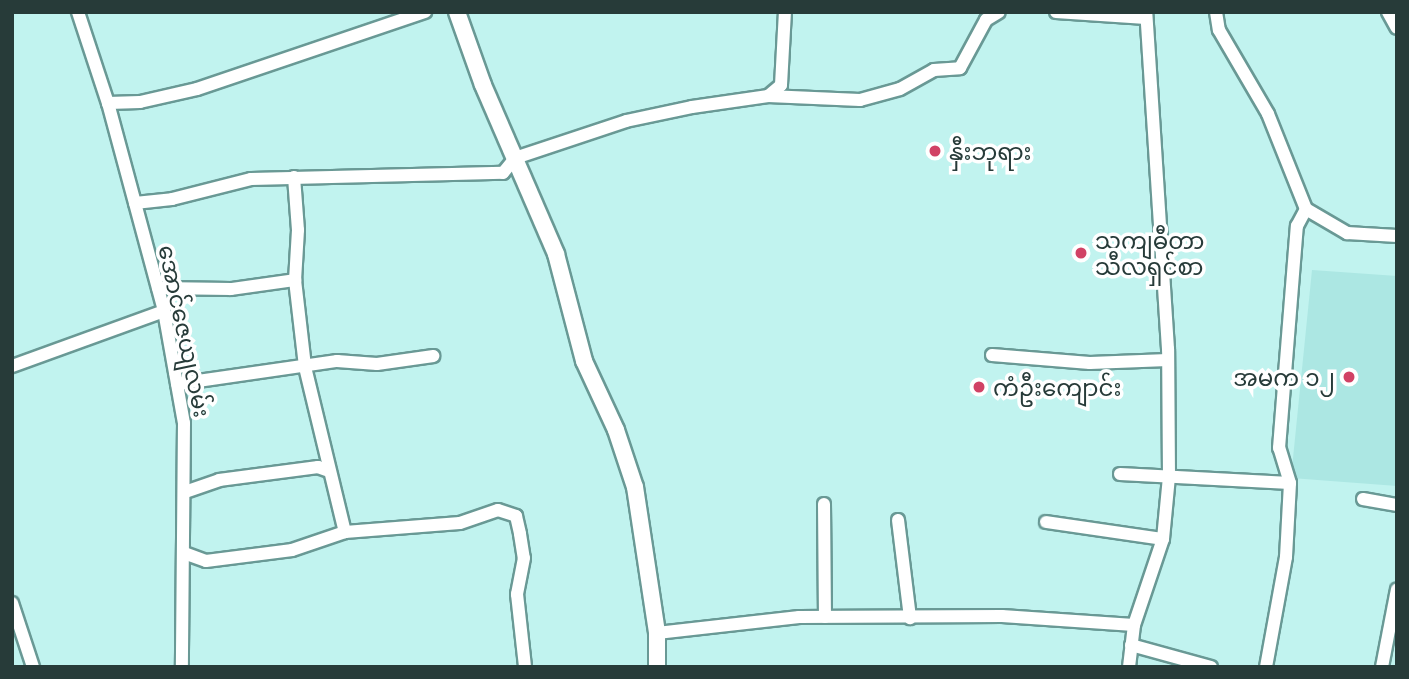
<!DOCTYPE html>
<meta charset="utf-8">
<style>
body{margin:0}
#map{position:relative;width:1409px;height:679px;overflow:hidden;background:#c1f3ef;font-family:"Noto Sans","Noto Sans Myanmar",sans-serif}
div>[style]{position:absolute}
.built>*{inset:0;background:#ace7e3}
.roads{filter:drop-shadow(2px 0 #699995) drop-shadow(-2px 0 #699995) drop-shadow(0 2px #699995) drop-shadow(0 -2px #699995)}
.minor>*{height:12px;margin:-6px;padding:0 6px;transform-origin:6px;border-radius:6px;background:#fff}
.tertiary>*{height:16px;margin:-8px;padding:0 8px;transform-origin:8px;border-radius:8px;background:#fff}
.dots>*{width:19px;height:19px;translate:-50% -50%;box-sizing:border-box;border:4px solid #fff;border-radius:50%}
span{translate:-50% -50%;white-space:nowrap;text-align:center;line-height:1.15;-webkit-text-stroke:7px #fff;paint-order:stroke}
.poi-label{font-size:23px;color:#273b39}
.left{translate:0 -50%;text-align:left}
.right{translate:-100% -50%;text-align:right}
.street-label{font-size:23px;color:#273b39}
.frame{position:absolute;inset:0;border:14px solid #273b39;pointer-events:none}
</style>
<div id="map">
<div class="built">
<i style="clip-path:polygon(1312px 270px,1397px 276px,1397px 486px,1291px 478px)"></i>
</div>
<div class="roads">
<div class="minor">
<i style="left:78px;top:12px;width:96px;rotate:71.8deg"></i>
<i style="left:108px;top:103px;width:215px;rotate:74.9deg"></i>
<i style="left:164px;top:311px;width:114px;rotate:79.9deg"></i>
<i style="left:184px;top:423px;width:244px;rotate:90.5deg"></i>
<i style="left:1056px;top:12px;width:90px;rotate:3.8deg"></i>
<i style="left:1216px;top:12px;width:18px;rotate:81deg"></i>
<i style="left:1219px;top:30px;width:97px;rotate:59.7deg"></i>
<i style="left:1268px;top:114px;width:102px;rotate:68.2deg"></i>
<i style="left:1306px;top:209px;width:48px;rotate:30.3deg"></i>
<i style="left:1347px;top:233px;width:50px;rotate:3.4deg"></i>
<i style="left:1388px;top:12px;width:18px;rotate:61deg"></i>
<i style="left:768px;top:96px;width:17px;rotate:-40deg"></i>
<i style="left:781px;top:85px;width:73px;rotate:-86.9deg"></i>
<i style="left:108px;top:103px;width:32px;rotate:-2deg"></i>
<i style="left:140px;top:102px;width:58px;rotate:-12.8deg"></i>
<i style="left:197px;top:89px;width:241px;rotate:-18.7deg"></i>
<i style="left:294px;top:177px;width:53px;rotate:85.7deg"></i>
<i style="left:298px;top:230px;width:50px;rotate:93.4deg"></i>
<i style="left:295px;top:280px;width:88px;rotate:83.4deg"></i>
<i style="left:305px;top:367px;width:170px;rotate:76.4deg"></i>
<i style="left:135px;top:203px;width:37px;rotate:-6deg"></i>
<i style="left:172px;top:199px;width:81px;rotate:-14.2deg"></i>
<i style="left:251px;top:179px;width:252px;rotate:-1.4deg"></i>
<i style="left:503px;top:173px;width:19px;rotate:-51deg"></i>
<i style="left:515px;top:158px;width:117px;rotate:-18.4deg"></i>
<i style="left:626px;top:121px;width:67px;rotate:-12deg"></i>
<i style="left:692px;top:107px;width:77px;rotate:-8.2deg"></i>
<i style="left:768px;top:96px;width:92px;rotate:2.5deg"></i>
<i style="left:860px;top:100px;width:41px;rotate:-15.4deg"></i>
<i style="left:900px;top:89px;width:39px;rotate:-29deg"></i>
<i style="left:934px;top:70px;width:26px;rotate:-4deg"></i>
<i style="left:960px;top:68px;width:55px;rotate:-61.6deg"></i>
<i style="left:986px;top:20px;width:15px;rotate:-32deg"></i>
<i style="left:158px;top:288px;width:73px;rotate:0.8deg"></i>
<i style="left:231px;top:289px;width:65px;rotate:-8deg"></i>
<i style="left:992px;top:355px;width:98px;rotate:4.7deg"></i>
<i style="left:1090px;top:363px;width:78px;rotate:-2.2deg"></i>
<i style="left:12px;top:366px;width:162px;rotate:-19.9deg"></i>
<i style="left:177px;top:384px;width:162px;rotate:-8.2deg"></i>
<i style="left:337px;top:361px;width:40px;rotate:4.3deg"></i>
<i style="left:377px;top:364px;width:57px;rotate:-8.1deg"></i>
<i style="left:1120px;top:474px;width:170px;rotate:3deg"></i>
<i style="left:185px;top:492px;width:36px;rotate:-19deg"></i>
<i style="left:219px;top:480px;width:100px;rotate:-7.5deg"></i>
<i style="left:318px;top:467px;width:12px;rotate:20deg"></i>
<i style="left:1363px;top:499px;width:35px;rotate:10deg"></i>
<i style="left:824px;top:504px;width:113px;rotate:89.5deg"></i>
<i style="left:898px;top:520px;width:99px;rotate:83deg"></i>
<i style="left:1046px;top:522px;width:118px;rotate:8.3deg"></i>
<i style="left:184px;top:553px;width:23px;rotate:20deg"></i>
<i style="left:206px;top:561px;width:87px;rotate:-7.3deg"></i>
<i style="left:292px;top:550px;width:56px;rotate:-18.8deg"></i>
<i style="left:345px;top:532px;width:115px;rotate:-4.5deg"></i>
<i style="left:460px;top:523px;width:40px;rotate:-18.9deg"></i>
<i style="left:498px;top:510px;width:19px;rotate:18deg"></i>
<i style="left:516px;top:516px;width:18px;rotate:77deg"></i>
<i style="left:520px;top:534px;width:24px;rotate:81deg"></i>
<i style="left:524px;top:558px;width:37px;rotate:101deg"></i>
<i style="left:517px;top:594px;width:73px;rotate:83.7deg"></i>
<i style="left:12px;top:603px;width:67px;rotate:71.8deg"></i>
<i style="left:657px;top:633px;width:143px;rotate:-6.4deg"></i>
<i style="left:799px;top:617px;width:203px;rotate:-0.3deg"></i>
<i style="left:1002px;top:616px;width:132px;rotate:3.9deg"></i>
<i style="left:1131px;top:645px;width:83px;rotate:15.4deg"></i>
<i style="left:1129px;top:667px;width:42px;rotate:-83.2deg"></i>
<i style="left:1134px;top:625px;width:91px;rotate:-71.4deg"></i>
<i style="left:1163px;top:539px;width:62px;rotate:-84.5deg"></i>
<i style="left:1169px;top:477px;width:128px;rotate:-90.4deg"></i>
<i style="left:1168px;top:349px;width:338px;rotate:-93.7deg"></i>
<i style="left:1266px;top:667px;width:112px;rotate:-79.7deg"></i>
<i style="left:1286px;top:557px;width:74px;rotate:-86.9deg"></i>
<i style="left:1290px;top:483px;width:37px;rotate:-107deg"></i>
<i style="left:1279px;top:448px;width:223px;rotate:-85.4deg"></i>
<i style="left:1297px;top:226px;width:19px;rotate:-62deg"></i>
<i style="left:1382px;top:667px;width:79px;rotate:-79.1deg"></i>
</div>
<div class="tertiary">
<i style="left:457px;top:12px;width:77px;rotate:70.4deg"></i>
<i style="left:483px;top:85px;width:184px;rotate:66.6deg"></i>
<i style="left:556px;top:254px;width:111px;rotate:75.3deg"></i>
<i style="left:584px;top:361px;width:76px;rotate:65.1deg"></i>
<i style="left:616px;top:430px;width:60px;rotate:71.6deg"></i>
<i style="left:635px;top:487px;width:148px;rotate:81.4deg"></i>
<i style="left:657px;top:633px;width:34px;rotate:90deg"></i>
</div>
</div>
<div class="dots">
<i style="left:935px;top:151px;background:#d14265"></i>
<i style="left:1081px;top:253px;background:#d14265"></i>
<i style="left:1349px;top:377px;background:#d14265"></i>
<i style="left:979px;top:387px;background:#d14265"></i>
</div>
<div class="poi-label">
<span class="left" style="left:949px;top:151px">နှီးဘုရား</span>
<span class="left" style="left:1095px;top:253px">သကျဓီတာ<br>သီလရှင်စာ</span>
<span class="right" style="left:1335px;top:377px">အမက ၁၂</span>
<span class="left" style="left:993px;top:387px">ကံဦးကျောင်း</span>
</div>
<div class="street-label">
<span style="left:185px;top:331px;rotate:78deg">အောင်ဇေယျလမ်း</span>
</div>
<div class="frame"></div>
</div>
